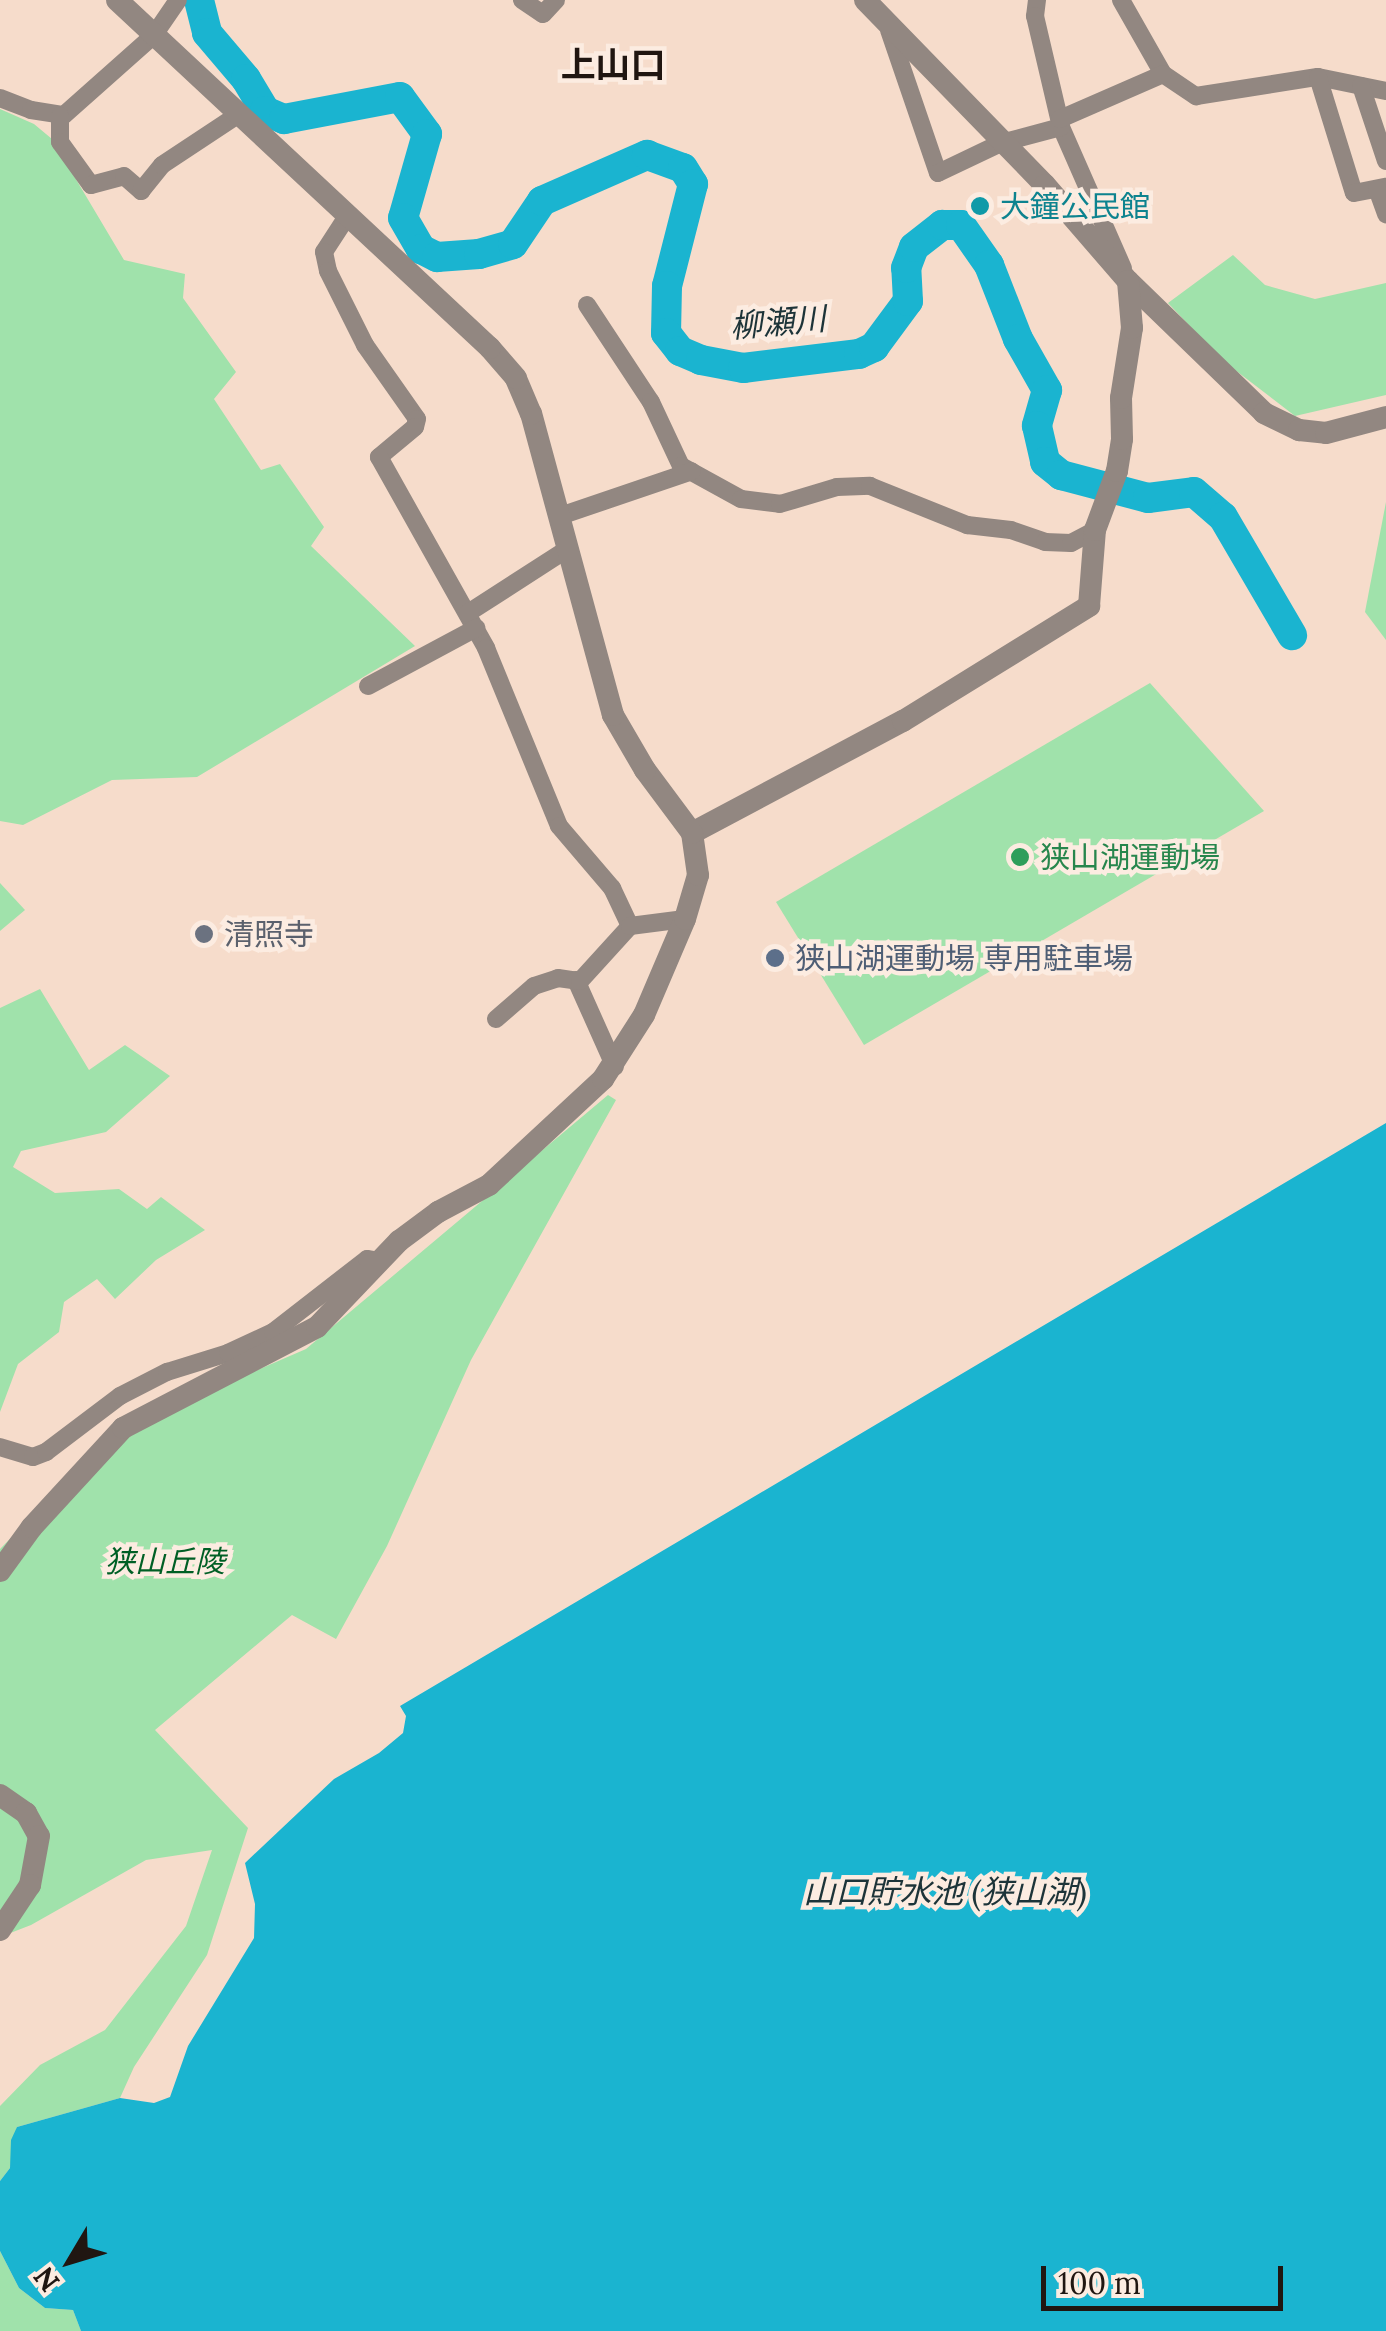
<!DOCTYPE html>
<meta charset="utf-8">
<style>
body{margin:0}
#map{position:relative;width:1386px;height:2331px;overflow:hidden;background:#f6dccb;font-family:Lora,"Noto Sans JP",serif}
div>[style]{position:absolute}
.green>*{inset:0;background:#a0e2ab}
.water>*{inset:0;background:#1ab4d0}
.river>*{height:30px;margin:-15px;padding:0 15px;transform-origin:15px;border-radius:15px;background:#1ab4d0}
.minor>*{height:18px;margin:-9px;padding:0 9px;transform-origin:9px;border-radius:9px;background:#928781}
.tertiary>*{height:22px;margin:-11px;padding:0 11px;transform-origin:11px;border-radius:11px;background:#928781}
.dots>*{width:28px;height:28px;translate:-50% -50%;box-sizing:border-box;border:5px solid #fcece1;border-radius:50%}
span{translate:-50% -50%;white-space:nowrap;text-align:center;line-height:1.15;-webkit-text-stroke:9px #fcece1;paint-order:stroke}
.culture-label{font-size:30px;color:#0d838f}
.left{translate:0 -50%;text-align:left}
.leisure-label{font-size:30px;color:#27864d}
.worship-label{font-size:30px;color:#5b616d}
.service-label{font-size:30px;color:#4e5e75}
.park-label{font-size:30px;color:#005f25;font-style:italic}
.water-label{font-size:32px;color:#1d3439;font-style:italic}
.quarter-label{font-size:35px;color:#201611;font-weight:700}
.north{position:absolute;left:20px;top:2211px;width:100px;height:100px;-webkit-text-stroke:8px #fcece1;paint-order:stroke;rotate:232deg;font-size:28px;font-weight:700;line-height:40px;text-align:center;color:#201611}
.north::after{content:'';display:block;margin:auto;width:35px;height:45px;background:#201611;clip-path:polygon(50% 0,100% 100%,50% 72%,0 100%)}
.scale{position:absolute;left:1041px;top:2266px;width:242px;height:45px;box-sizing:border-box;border:5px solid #201611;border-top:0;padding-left:12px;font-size:30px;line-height:35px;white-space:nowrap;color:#201611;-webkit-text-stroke:8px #fcece1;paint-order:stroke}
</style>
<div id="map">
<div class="green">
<i style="clip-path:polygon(0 109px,34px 124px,52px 139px,124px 260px,185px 274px,183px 298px,236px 372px,214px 399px,261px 470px,280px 464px,324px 527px,311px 546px,415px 646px,197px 777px,112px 780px,23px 825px,0 821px)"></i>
<i style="clip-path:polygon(1233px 255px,1265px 285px,1315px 299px,1386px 283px,1386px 395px,1295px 416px,1222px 360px,1168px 303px)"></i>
<i style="clip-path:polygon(1386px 502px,1386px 640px,1365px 612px)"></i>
<i style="clip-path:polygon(1150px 683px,1264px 811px,864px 1045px,776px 902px)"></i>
<i style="clip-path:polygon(0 883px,25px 910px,0 931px)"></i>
<i style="clip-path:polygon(40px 989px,89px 1070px,125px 1045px,170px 1076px,106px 1132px,21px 1151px,13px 1167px,55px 1193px,119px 1189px,147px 1209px,161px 1197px,205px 1230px,156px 1260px,115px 1299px,97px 1279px,64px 1302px,59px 1332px,18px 1364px,0 1412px,0 1008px)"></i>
<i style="clip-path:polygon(608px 1095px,616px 1100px,471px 1360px,387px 1546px,336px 1639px,292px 1615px,155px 1730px,248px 1828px,207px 1955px,134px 2067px,120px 2098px,17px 2127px,10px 2168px,0 2181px,0 2106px,40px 2065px,105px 2030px,186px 1926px,212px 1850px,146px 1860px,31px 1925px,0 1937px,0 1549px,70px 1478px,147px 1418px,306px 1349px)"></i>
<i style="clip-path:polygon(0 2251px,19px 2288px,45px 2308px,73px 2310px,81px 2331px,0 2331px)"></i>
</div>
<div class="water">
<i style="clip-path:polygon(1386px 1123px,1386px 2331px,81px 2331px,73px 2310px,45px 2308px,19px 2288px,0 2251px,0 2181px,10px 2168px,11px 2140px,17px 2127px,120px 2098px,154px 2103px,170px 2097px,188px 2046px,254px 1938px,255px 1904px,245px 1863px,334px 1779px,379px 1753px,403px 1733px,406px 1716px,400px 1706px)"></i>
</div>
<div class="river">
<i style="left:199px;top:0;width:34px;rotate:76deg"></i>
<i style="left:207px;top:33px;width:60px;rotate:49.7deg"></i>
<i style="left:246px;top:79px;width:37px;rotate:59deg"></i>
<i style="left:265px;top:111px;width:21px;rotate:23deg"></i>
<i style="left:284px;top:119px;width:118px;rotate:-10.7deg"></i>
<i style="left:400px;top:97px;width:46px;rotate:53.9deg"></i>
<i style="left:427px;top:134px;width:87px;rotate:105.9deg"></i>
<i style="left:403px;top:218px;width:36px;rotate:60deg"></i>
<i style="left:421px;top:249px;width:18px;rotate:27deg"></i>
<i style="left:437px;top:257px;width:42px;rotate:-4.1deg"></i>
<i style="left:479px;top:254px;width:35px;rotate:-16deg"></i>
<i style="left:513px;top:244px;width:52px;rotate:-56deg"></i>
<i style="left:542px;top:201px;width:115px;rotate:-23.7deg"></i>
<i style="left:647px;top:155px;width:38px;rotate:20deg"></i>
<i style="left:683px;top:168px;width:19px;rotate:58deg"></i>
<i style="left:693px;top:184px;width:105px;rotate:104.3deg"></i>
<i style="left:667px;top:286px;width:47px;rotate:91.2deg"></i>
<i style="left:666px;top:333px;width:23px;rotate:52deg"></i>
<i style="left:680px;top:351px;width:23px;rotate:23deg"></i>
<i style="left:701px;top:360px;width:43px;rotate:10.8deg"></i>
<i style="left:743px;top:368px;width:117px;rotate:-6.9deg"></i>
<i style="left:859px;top:354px;width:17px;rotate:-25deg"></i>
<i style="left:874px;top:347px;width:57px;rotate:-53.5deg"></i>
<i style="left:908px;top:301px;width:33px;rotate:-93deg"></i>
<i style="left:906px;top:268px;width:22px;rotate:-69deg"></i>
<i style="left:914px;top:247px;width:36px;rotate:-38deg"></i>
<i style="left:942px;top:225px;width:19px"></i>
<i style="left:961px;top:225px;width:49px;rotate:55deg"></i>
<i style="left:989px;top:265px;width:79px;rotate:68.6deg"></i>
<i style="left:1018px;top:339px;width:59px;rotate:60.4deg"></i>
<i style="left:1047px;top:390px;width:37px;rotate:106deg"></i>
<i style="left:1037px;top:426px;width:37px;rotate:77deg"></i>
<i style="left:1045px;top:462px;width:21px;rotate:39deg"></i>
<i style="left:1061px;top:475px;width:90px;rotate:14.8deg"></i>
<i style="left:1148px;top:498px;width:46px;rotate:-7.4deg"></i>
<i style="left:1194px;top:492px;width:38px;rotate:41deg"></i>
<i style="left:1223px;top:517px;width:137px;rotate:59.7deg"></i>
</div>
<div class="minor">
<i style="left:522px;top:0;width:25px;rotate:34deg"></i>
<i style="left:543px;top:14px;width:19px;rotate:-47deg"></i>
<i style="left:1037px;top:0;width:16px;rotate:97deg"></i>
<i style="left:1035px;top:16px;width:114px;rotate:76.8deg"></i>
<i style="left:1061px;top:127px;width:154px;rotate:66.3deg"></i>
<i style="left:1121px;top:0;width:85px;rotate:60.4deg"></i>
<i style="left:1163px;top:74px;width:40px;rotate:34deg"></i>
<i style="left:1196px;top:96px;width:123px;rotate:-8.9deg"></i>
<i style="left:1318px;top:77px;width:69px;rotate:11.6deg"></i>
<i style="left:889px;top:30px;width:151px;rotate:71.1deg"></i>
<i style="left:938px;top:173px;width:70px;rotate:-25.5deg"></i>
<i style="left:1001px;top:143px;width:62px;rotate:-14.9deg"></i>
<i style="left:1318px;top:77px;width:121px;rotate:72.8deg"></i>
<i style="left:1354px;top:193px;width:33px;rotate:-11deg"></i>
<i style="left:1361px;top:86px;width:79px;rotate:71.6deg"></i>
<i style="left:0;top:98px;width:33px;rotate:21deg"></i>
<i style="left:31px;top:110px;width:33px;rotate:9deg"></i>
<i style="left:64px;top:115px;width:120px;rotate:-41.6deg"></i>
<i style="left:154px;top:35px;width:42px;rotate:-55.6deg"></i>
<i style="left:60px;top:116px;width:26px;rotate:90deg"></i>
<i style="left:60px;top:142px;width:53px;rotate:54.2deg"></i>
<i style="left:91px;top:185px;width:34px;rotate:-15deg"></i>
<i style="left:124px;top:176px;width:23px;rotate:41deg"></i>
<i style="left:141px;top:191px;width:33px;rotate:-51deg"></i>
<i style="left:162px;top:165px;width:92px;rotate:-33.5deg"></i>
<i style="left:1060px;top:119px;width:112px;rotate:-23.6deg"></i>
<i style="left:1377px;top:189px;width:27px;rotate:70deg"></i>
<i style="left:348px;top:215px;width:44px;rotate:123deg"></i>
<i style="left:324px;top:252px;width:19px;rotate:78deg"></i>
<i style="left:328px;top:271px;width:83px;rotate:63.4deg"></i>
<i style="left:365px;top:345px;width:90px;rotate:54.9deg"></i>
<i style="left:417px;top:419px;width:8px;rotate:104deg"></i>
<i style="left:415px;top:427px;width:47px;rotate:140.2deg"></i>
<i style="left:379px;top:457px;width:219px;rotate:60.7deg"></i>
<i style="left:486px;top:648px;width:192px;rotate:67.7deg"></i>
<i style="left:559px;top:826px;width:82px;rotate:49.5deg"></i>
<i style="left:612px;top:888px;width:42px;rotate:64.7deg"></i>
<i style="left:587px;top:305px;width:116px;rotate:56.6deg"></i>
<i style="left:651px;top:402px;width:71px;rotate:64.9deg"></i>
<i style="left:681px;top:466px;width:68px;rotate:28.8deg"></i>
<i style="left:741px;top:499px;width:39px;rotate:7deg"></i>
<i style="left:780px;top:504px;width:59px;rotate:-16.6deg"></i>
<i style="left:837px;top:487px;width:33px;rotate:-2deg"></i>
<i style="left:870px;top:486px;width:105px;rotate:21.9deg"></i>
<i style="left:967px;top:525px;width:44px;rotate:6.5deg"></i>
<i style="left:1011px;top:530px;width:36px;rotate:19deg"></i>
<i style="left:1045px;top:542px;width:26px;rotate:2deg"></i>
<i style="left:1071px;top:543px;width:27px;rotate:-28deg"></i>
<i style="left:560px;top:516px;width:139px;rotate:-18.8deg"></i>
<i style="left:468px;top:613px;width:120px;rotate:-32.8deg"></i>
<i style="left:368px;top:686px;width:123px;rotate:-28.2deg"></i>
<i style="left:576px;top:980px;width:95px;rotate:65.9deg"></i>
<i style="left:496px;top:1019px;width:50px;rotate:-41deg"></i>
<i style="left:534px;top:986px;width:25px;rotate:-18deg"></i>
<i style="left:558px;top:978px;width:22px;rotate:8deg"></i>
<i style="left:580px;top:981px;width:74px;rotate:-47.7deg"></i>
<i style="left:630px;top:926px;width:55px;rotate:-7.3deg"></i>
<i style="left:0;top:1447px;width:34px;rotate:17deg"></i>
<i style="left:33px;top:1457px;width:14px;rotate:-21deg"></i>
<i style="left:46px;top:1452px;width:93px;rotate:-37.1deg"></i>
<i style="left:120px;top:1396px;width:53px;rotate:-27.1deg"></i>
<i style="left:167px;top:1372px;width:64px;rotate:-17.3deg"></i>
<i style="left:228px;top:1353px;width:50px;rotate:-25deg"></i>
<i style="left:273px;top:1332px;width:119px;rotate:-37.8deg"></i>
<i style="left:367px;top:1259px;width:13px;rotate:9deg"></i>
</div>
<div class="tertiary">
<i style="left:865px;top:0;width:258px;rotate:45.8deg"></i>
<i style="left:1045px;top:185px;width:127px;rotate:49.2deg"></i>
<i style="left:1128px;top:281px;width:190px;rotate:44.1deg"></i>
<i style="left:1264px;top:413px;width:39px;rotate:26deg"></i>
<i style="left:1299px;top:430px;width:27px;rotate:6deg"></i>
<i style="left:1326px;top:433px;width:62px;rotate:-14.9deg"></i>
<i style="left:692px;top:833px;width:239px;rotate:-28deg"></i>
<i style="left:903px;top:721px;width:219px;rotate:-31.7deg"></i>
<i style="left:1089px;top:606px;width:76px;rotate:-85.5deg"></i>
<i style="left:1095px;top:530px;width:63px;rotate:-69.6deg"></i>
<i style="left:1117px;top:471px;width:32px;rotate:-81deg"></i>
<i style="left:1122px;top:439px;width:41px;rotate:-91.4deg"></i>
<i style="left:1121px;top:398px;width:71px;rotate:-81.1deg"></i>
<i style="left:1132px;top:328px;width:47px;rotate:-94.9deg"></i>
<i style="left:0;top:1571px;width:54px;rotate:-54deg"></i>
<i style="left:32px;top:1527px;width:134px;rotate:-47.4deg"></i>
<i style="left:123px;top:1428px;width:219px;rotate:-27.5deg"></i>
<i style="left:317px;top:1327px;width:119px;rotate:-46.4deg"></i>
<i style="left:399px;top:1241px;width:49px;rotate:-36.6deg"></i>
<i style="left:438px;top:1212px;width:58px;rotate:-27.9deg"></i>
<i style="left:489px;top:1185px;width:156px;rotate:-42.9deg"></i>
<i style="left:603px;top:1079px;width:76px;rotate:-57.4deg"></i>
<i style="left:644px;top:1015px;width:104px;rotate:-66.9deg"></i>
<i style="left:685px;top:919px;width:46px;rotate:-73.5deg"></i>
<i style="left:698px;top:875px;width:42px;rotate:-98.1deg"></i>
<i style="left:692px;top:833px;width:79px;rotate:-126.7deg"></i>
<i style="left:645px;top:770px;width:64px;rotate:-120.2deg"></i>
<i style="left:613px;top:715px;width:312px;rotate:-105.2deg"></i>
<i style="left:531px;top:414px;width:39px;rotate:-113deg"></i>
<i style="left:516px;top:378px;width:40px;rotate:-131deg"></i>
<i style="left:490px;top:348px;width:510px;rotate:-136.99deg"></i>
<i style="left:0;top:1795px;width:32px;rotate:35deg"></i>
<i style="left:26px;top:1813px;width:26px;rotate:61deg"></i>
<i style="left:39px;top:1836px;width:50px;rotate:100.4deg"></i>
<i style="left:30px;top:1885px;width:54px;rotate:123.7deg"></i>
</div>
<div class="dots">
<i style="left:980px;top:206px;background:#0f9aa8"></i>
<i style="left:1020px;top:857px;background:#2e9e5b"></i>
<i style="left:204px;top:934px;background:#6b7280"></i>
<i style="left:775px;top:958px;background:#5c6f8a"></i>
</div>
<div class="culture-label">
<span class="left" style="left:1000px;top:206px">大鐘公民館</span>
</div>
<div class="leisure-label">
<span class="left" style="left:1040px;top:857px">狭山湖運動場</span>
</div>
<div class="worship-label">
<span class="left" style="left:224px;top:934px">清照寺</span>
</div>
<div class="service-label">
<span class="left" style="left:795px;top:958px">狭山湖運動場 専用駐車場</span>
</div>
<div class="park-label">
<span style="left:165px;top:1561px">狭山丘陵</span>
</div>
<div class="water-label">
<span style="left:778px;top:323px;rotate:-5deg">柳瀬川</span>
<span style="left:945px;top:1892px">山口貯水池 (狭山湖)</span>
</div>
<div class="quarter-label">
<span style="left:613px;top:65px">上山口</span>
</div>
<div class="north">N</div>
<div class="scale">100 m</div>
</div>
